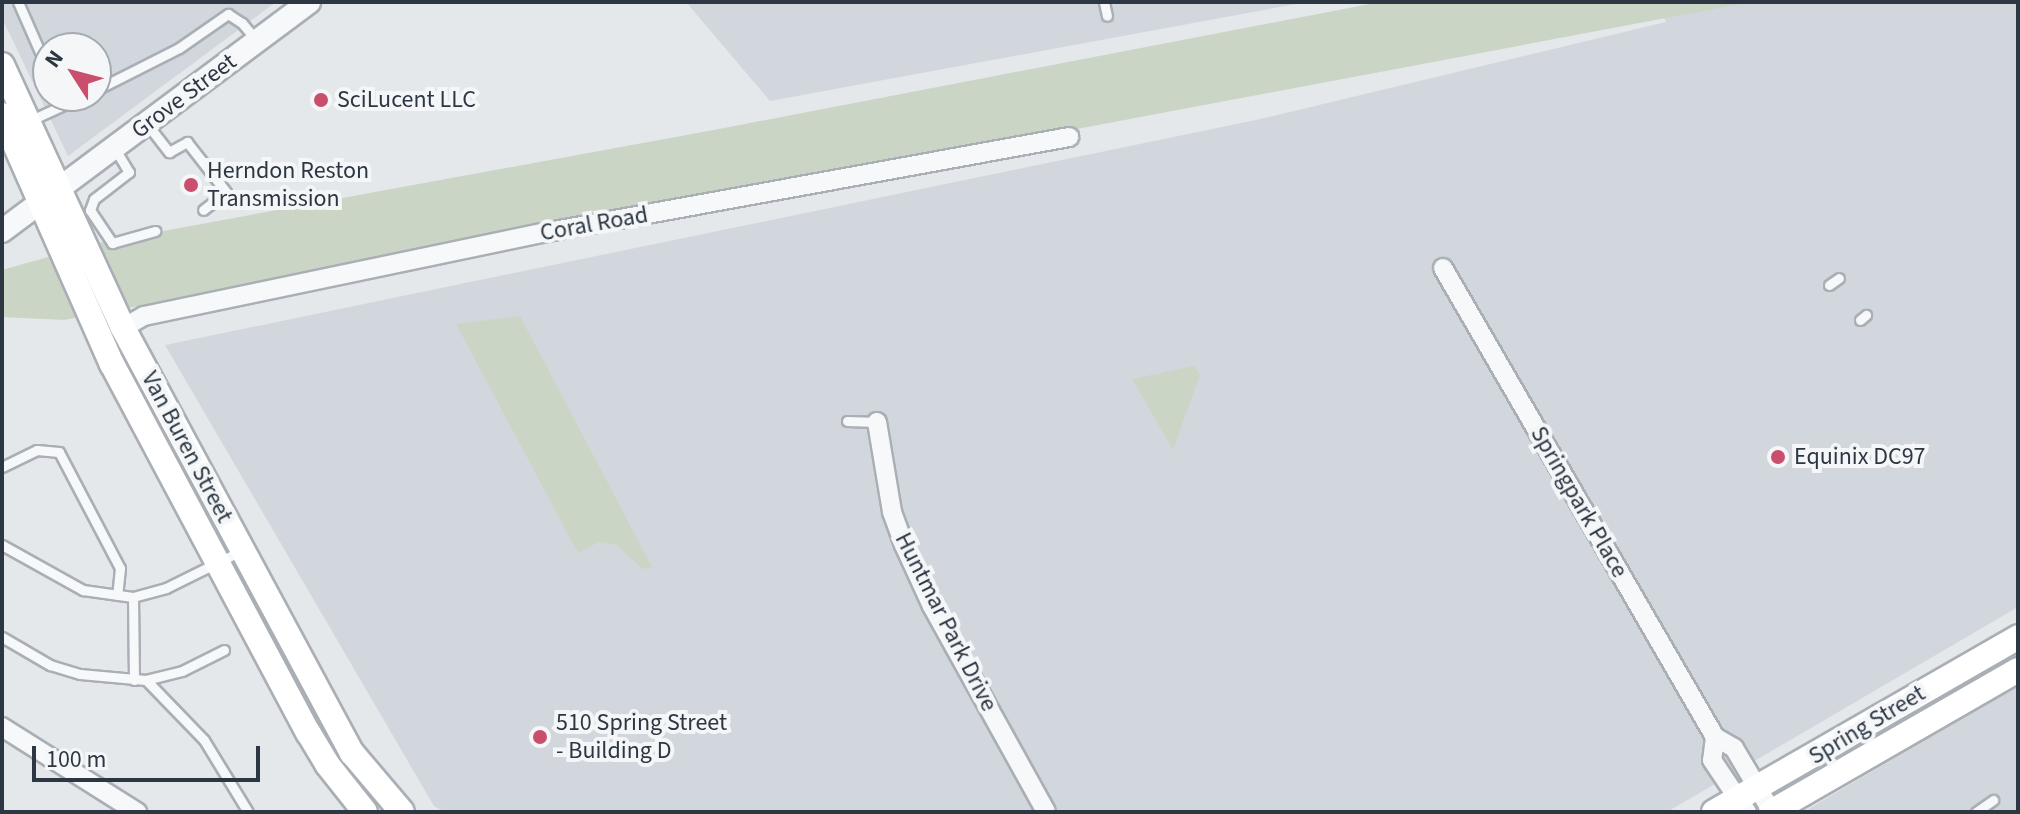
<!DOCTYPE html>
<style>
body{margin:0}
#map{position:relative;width:2020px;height:814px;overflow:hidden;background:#e4e8eb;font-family:"Source Sans 3",sans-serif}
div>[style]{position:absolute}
.built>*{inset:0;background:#d2d7dd}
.green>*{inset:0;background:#cbd5c5}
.roads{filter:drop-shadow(2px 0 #a9afb5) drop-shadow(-2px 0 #a9afb5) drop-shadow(0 2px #a9afb5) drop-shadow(0 -2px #a9afb5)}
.service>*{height:9px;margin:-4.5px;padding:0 4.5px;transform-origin:4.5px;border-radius:4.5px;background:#f7f8fa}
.minor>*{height:18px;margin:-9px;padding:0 9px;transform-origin:9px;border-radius:9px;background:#f7f8fa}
.tertiary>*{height:22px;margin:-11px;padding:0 11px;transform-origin:11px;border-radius:11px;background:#f7f8fa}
.secondary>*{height:24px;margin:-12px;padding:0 12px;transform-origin:12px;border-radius:12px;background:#fff}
.dots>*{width:22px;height:22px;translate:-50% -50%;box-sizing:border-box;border:4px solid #f4f6f8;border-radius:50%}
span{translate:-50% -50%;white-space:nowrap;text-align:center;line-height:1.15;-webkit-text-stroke:8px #f4f6f8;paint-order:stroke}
.street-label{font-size:24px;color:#2c3743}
.poi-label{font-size:24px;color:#2c3743}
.left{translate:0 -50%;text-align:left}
.frame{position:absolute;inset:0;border:4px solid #2c3743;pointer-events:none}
.north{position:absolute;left:32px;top:32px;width:80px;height:80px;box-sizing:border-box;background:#f4f6f8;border:2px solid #a4aab0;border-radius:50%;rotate:306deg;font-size:22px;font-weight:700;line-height:32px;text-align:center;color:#2c3743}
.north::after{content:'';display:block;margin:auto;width:28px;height:36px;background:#ca4f6d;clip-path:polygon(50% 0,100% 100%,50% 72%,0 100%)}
.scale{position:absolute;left:32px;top:746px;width:228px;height:36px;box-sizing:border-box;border:4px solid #2c3743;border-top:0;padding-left:10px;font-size:24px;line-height:28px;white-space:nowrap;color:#2c3743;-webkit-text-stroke:6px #f4f6f8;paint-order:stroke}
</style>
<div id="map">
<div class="built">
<i style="clip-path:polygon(evenodd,2px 2px,276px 2px,68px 156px,2px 18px,2px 2px,48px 48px,96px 48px,96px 96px,48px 96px,48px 48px)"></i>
<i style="clip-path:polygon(686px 2px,1307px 2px,770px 101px)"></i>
<i style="clip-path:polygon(1747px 2px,2018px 2px,2018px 607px,1667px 812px,445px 812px,434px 806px,165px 345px,1256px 120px,1666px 22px,1664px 18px)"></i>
<i style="clip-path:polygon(2018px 685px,2018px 812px,1807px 810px)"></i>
</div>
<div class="green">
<i style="clip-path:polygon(1380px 2px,1751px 2px,64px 320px,2px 317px,2px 270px,98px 243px,719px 129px)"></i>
<i style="clip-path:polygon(520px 316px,652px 567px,642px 569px,617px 545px,599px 542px,578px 553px,456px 324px)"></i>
<i style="clip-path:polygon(1194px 366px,1200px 375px,1173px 450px,1132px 379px)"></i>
</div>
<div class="roads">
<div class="service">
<i style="left:18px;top:2px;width:72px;rotate:66.3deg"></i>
<i style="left:1104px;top:2px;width:14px;rotate:78deg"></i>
<i style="left:96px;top:90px;width:93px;rotate:-26.8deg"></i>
<i style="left:179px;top:48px;width:60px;rotate:-34.8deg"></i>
<i style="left:228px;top:14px;width:17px;rotate:33deg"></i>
<i style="left:242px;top:23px;width:23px;rotate:50deg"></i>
<i style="left:29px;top:121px;width:60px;rotate:-24.8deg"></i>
<i style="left:147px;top:124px;width:36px;rotate:52deg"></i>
<i style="left:169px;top:152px;width:21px;rotate:-29deg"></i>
<i style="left:187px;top:142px;width:63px;rotate:52deg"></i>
<i style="left:226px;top:192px;width:29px;rotate:142deg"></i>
<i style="left:115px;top:149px;width:27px;rotate:59deg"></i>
<i style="left:129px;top:172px;width:44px;rotate:142.4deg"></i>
<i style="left:94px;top:199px;width:12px;rotate:110deg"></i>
<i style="left:90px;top:210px;width:40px;rotate:56deg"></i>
<i style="left:112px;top:243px;width:45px;rotate:-15.6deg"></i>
<i style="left:1829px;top:285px;width:12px;rotate:-35deg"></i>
<i style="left:1860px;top:320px;width:8px;rotate:-40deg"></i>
<i style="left:847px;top:421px;width:30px;rotate:2deg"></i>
<i style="left:2px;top:467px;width:39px;rotate:-26deg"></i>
<i style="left:37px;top:450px;width:22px;rotate:5deg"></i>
<i style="left:59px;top:452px;width:131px;rotate:62.3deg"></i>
<i style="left:120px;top:568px;width:27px;rotate:96deg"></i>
<i style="left:2px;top:545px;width:93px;rotate:29.1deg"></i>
<i style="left:83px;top:590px;width:50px;rotate:8deg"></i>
<i style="left:133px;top:597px;width:34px;rotate:-15deg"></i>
<i style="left:166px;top:588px;width:84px;rotate:-26.3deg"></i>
<i style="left:133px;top:597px;width:83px;rotate:89.3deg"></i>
<i style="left:2px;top:637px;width:56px;rotate:30.3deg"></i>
<i style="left:50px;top:665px;width:31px;rotate:17deg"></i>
<i style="left:80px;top:674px;width:66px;rotate:5.2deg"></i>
<i style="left:224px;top:650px;width:47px;rotate:153.4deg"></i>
<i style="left:182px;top:671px;width:37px;rotate:166deg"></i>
<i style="left:146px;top:680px;width:83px;rotate:46deg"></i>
<i style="left:204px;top:740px;width:84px;rotate:58.6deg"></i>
<i style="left:1976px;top:812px;width:21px;rotate:-35deg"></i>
</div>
<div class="minor">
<i style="left:1443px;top:268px;width:542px;rotate:59.89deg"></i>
<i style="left:1715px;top:737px;width:22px;rotate:30deg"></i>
<i style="left:1734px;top:748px;width:74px;rotate:59.3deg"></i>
<i style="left:123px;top:328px;width:24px;rotate:-30deg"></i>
<i style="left:144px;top:316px;width:408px;rotate:-11.8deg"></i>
<i style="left:543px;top:233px;width:535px;rotate:-10.34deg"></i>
<i style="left:877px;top:422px;width:91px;rotate:80.5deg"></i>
<i style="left:892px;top:512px;width:35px;rotate:70deg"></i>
<i style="left:904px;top:545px;width:67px;rotate:65.3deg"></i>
<i style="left:932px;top:606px;width:235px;rotate:61deg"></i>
<i style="left:2px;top:727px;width:160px;rotate:32.2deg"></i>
<i style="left:1715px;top:737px;width:23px;rotate:97deg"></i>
<i style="left:1712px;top:760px;width:63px;rotate:56.1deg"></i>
</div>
<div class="tertiary">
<i style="left:2px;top:231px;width:383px;rotate:-36.7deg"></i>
</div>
<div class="secondary">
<i style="left:2px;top:65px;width:289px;rotate:65.3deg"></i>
<i style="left:123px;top:328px;width:483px;rotate:61.7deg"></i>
<i style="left:352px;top:753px;width:77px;rotate:49.7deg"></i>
<i style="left:2px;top:115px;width:272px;rotate:66.2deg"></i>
<i style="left:112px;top:364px;width:417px;rotate:62deg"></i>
<i style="left:308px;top:732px;width:37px;rotate:59deg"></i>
<i style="left:327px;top:764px;width:61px;rotate:51.6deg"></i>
<i style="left:1714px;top:812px;width:351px;rotate:-29.9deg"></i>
<i style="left:1771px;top:812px;width:285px;rotate:-29.9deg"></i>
</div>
</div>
<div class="dots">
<i style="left:321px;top:100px;background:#ca4f6d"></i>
<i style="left:191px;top:185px;background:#ca4f6d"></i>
<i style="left:1778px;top:457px;background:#ca4f6d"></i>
<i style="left:540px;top:737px;background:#ca4f6d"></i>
</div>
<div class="street-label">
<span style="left:184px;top:96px;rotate:-37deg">Grove Street</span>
<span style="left:594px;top:224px;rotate:-10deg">Coral Road</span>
<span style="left:187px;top:447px;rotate:62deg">Van Buren Street</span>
<span style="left:1579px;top:502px;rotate:60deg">Springpark Place</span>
<span style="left:946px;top:622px;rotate:63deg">Huntmar Park Drive</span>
<span style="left:1867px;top:725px;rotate:-31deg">Spring Street</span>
</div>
<div class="poi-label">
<span class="left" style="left:337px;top:100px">SciLucent LLC</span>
<span class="left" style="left:207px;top:185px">Herndon Reston<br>Transmission</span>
<span class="left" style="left:1794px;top:457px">Equinix DC97</span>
<span class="left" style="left:556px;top:737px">510 Spring Street<br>- Building D</span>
</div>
<div class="frame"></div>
<div class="north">N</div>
<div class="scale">100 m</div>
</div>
